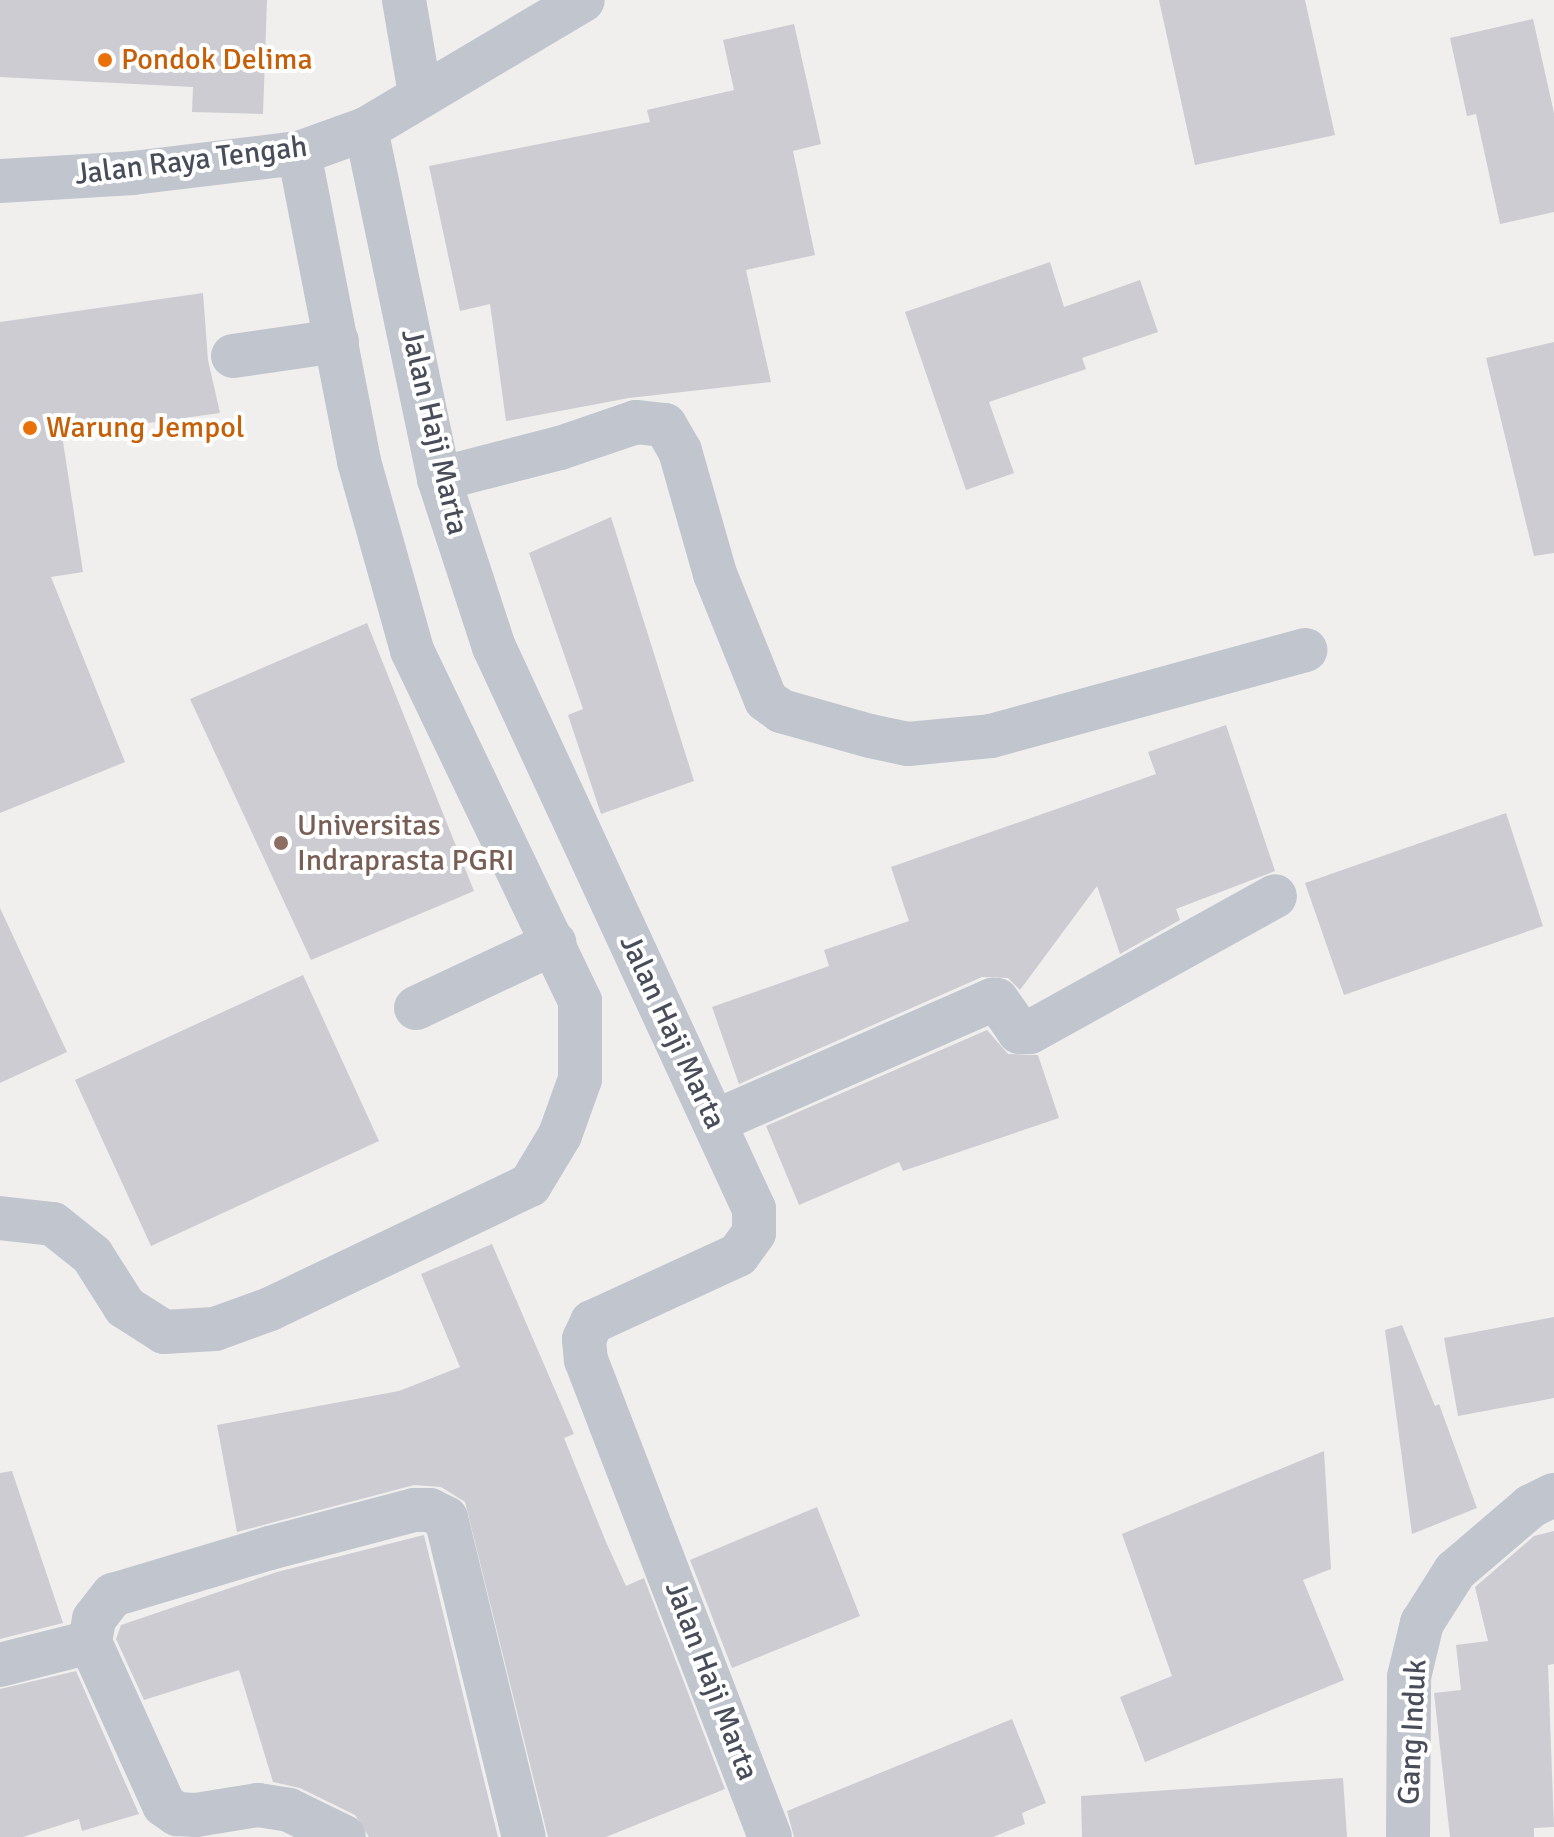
<!DOCTYPE html>
<style>
body{margin:0}
#map{position:relative;width:1554px;height:1837px;overflow:hidden;background:#f0efee;font-family:Signika,sans-serif}
div>[style]{position:absolute}
.building>*{inset:0;background:#ccccd2}
.minor>*{height:44px;margin:-22px;padding:0 22px;transform-origin:22px;border-radius:22px;background:#c0c5ce}
.dots>*{width:22px;height:22px;translate:-50% -50%;box-sizing:border-box;border:4px solid #fff;border-radius:50%}
span{translate:-50% -50%;white-space:nowrap;text-align:center;line-height:1.15;-webkit-text-stroke:8px #fff;paint-order:stroke}
.food-label{font-size:30px;color:#c56008}
.left{translate:0 -50%;text-align:left}
.street-label{font-size:30px;color:#484d59}
.education-label{font-size:30px;color:#785e54}
</style>
<div id="map">
<div class="building">
<i style="clip-path:polygon(0 0,267px 0,263px 114px,192px 112px,193px 87px,0 77px)"></i>
<i style="clip-path:polygon(1159px 0,1305px 0,1335px 135px,1195px 165px)"></i>
<i style="clip-path:polygon(1533px 19px,1554px 113px,1554px 212px,1500px 224px,1476px 114px,1467px 116px,1450px 38px)"></i>
<i style="clip-path:polygon(794px 24px,821px 144px,793px 151px,815px 255px,746px 270px,771px 382px,629px 398px,506px 421px,490px 304px,460px 311px,429px 166px,650px 122px,647px 110px,734px 90px,723px 40px)"></i>
<i style="clip-path:polygon(1050px 262px,1064px 307px,1140px 280px,1158px 332px,1082px 358px,1086px 369px,989px 402px,1014px 473px,966px 490px,905px 312px)"></i>
<i style="clip-path:polygon(203px 293px,208px 360px,220px 413px,62px 435px,83px 572px,51px 577px,125px 762px,0 813px,0 322px)"></i>
<i style="clip-path:polygon(1554px 342px,1554px 553px,1534px 556px,1486px 358px)"></i>
<i style="clip-path:polygon(611px 517px,694px 781px,601px 814px,568px 715px,583px 709px,529px 553px)"></i>
<i style="clip-path:polygon(367px 623px,474px 891px,311px 960px,190px 699px)"></i>
<i style="clip-path:polygon(1226px 725px,1275px 871px,1176px 909px,1180px 920px,1120px 954px,1097px 886px,1020px 990px,1008px 978px,982px 977px,739px 1084px,712px 1007px,829px 966px,824px 950px,909px 921px,891px 867px,1156px 774px,1148px 752px)"></i>
<i style="clip-path:polygon(1506px 813px,1543px 926px,1344px 995px,1305px 883px)"></i>
<i style="clip-path:polygon(0 908px,67px 1052px,0 1083px)"></i>
<i style="clip-path:polygon(303px 975px,379px 1141px,151px 1246px,75px 1080px)"></i>
<i style="clip-path:polygon(987px 1030px,1008px 1054px,1038px 1055px,1059px 1118px,903px 1171px,899px 1162px,799px 1205px,766px 1126px)"></i>
<i style="clip-path:polygon(492px 1244px,574px 1434px,564px 1438px,606px 1542px,626px 1586px,644px 1578px,725px 1789px,606px 1837px,548px 1837px,465px 1502px,441px 1487px,414px 1485px,237px 1532px,217px 1425px,399px 1391px,460px 1367px,421px 1274px)"></i>
<i style="clip-path:polygon(1554px 1317px,1554px 1398px,1458px 1416px,1444px 1338px)"></i>
<i style="clip-path:polygon(1402px 1325px,1435px 1406px,1439px 1404px,1477px 1508px,1412px 1534px,1385px 1330px)"></i>
<i style="clip-path:polygon(1324px 1451px,1331px 1569px,1303px 1580px,1344px 1680px,1145px 1762px,1120px 1697px,1172px 1676px,1122px 1534px)"></i>
<i style="clip-path:polygon(12px 1471px,63px 1623px,0 1639px,0 1473px)"></i>
<i style="clip-path:polygon(817px 1507px,860px 1616px,732px 1668px,690px 1560px)"></i>
<i style="clip-path:polygon(1554px 1531px,1554px 1664px,1548px 1665px,1554px 1827px,1534px 1828px,1534px 1837px,1450px 1837px,1434px 1693px,1461px 1690px,1456px 1645px,1488px 1641px,1475px 1587px,1534px 1536px)"></i>
<i style="clip-path:polygon(424px 1535px,498px 1837px,369px 1837px,355px 1815px,300px 1788px,273px 1782px,239px 1670px,144px 1700px,116px 1639px,121px 1625px,277px 1572px)"></i>
<i style="clip-path:polygon(76px 1671px,139px 1814px,82px 1831px,79px 1819px,23px 1837px,0 1837px,0 1689px)"></i>
<i style="clip-path:polygon(1012px 1719px,1046px 1803px,1022px 1813px,1025px 1824px,993px 1837px,794px 1837px,787px 1811px)"></i>
<i style="clip-path:polygon(1343px 1778px,1347px 1837px,1082px 1837px,1081px 1796px)"></i>
</div>
<div class="minor">
<i style="left:404px;top:0;width:95px;rotate:80.3deg"></i>
<i style="left:366px;top:129px;width:358px;rotate:78.2deg"></i>
<i style="left:439px;top:479px;width:177px;rotate:71.9deg"></i>
<i style="left:494px;top:647px;width:619px;rotate:65.17deg"></i>
<i style="left:754px;top:1209px;width:24px;rotate:90deg"></i>
<i style="left:754px;top:1233px;width:27px;rotate:126deg"></i>
<i style="left:738px;top:1255px;width:161px;rotate:155.3deg"></i>
<i style="left:592px;top:1322px;width:19px;rotate:115deg"></i>
<i style="left:584px;top:1339px;width:21px;rotate:85deg"></i>
<i style="left:586px;top:1360px;width:511px;rotate:68.91deg"></i>
<i style="left:0;top:181px;width:133px;rotate:-3.4deg"></i>
<i style="left:133px;top:173px;width:167px;rotate:-6.9deg"></i>
<i style="left:299px;top:153px;width:71px;rotate:-19.7deg"></i>
<i style="left:366px;top:129px;width:252px;rotate:-30.7deg"></i>
<i style="left:233px;top:356px;width:105px;rotate:-8.2deg"></i>
<i style="left:439px;top:479px;width:125px;rotate:-14.4deg"></i>
<i style="left:560px;top:448px;width:80px;rotate:-18.9deg"></i>
<i style="left:636px;top:422px;width:29px;rotate:6deg"></i>
<i style="left:665px;top:425px;width:30px;rotate:60deg"></i>
<i style="left:680px;top:451px;width:128px;rotate:74.1deg"></i>
<i style="left:715px;top:574px;width:136px;rotate:68deg"></i>
<i style="left:766px;top:700px;width:19px;rotate:36deg"></i>
<i style="left:781px;top:711px;width:92px;rotate:15.7deg"></i>
<i style="left:870px;top:736px;width:39px;rotate:12deg"></i>
<i style="left:908px;top:744px;width:83px;rotate:-5.5deg"></i>
<i style="left:991px;top:736px;width:326px;rotate:-15.3deg"></i>
<i style="left:416px;top:1008px;width:153px;rotate:-25.2deg"></i>
<i style="left:714px;top:1122px;width:304px;rotate:-23.7deg"></i>
<i style="left:992px;top:1000px;width:5px"></i>
<i style="left:997px;top:1000px;width:39px;rotate:55deg"></i>
<i style="left:1019px;top:1032px;width:11px"></i>
<i style="left:1030px;top:1032px;width:280px;rotate:-29deg"></i>
<i style="left:0;top:1218px;width:53px;rotate:6.5deg"></i>
<i style="left:53px;top:1224px;width:50px;rotate:38.5deg"></i>
<i style="left:92px;top:1255px;width:62px;rotate:57.6deg"></i>
<i style="left:125px;top:1307px;width:46px;rotate:32.7deg"></i>
<i style="left:164px;top:1332px;width:51px;rotate:-3.4deg"></i>
<i style="left:215px;top:1329px;width:59px;rotate:-20deg"></i>
<i style="left:270px;top:1309px;width:288px;rotate:-25.5deg"></i>
<i style="left:530px;top:1185px;width:58px;rotate:-59deg"></i>
<i style="left:560px;top:1135px;width:59px;rotate:-70.3deg"></i>
<i style="left:580px;top:1079px;width:78px;rotate:-90deg"></i>
<i style="left:580px;top:1001px;width:389px;rotate:-115.6deg"></i>
<i style="left:412px;top:650px;width:196px;rotate:-105.7deg"></i>
<i style="left:359px;top:461px;width:314px;rotate:-101deg"></i>
<i style="left:90px;top:1642px;width:179px;rotate:65.6deg"></i>
<i style="left:164px;top:1805px;width:16px;rotate:35deg"></i>
<i style="left:177px;top:1814px;width:19px;rotate:3deg"></i>
<i style="left:196px;top:1815px;width:63px;rotate:-9.2deg"></i>
<i style="left:258px;top:1805px;width:31px;rotate:9deg"></i>
<i style="left:289px;top:1810px;width:61px;rotate:26.1deg"></i>
<i style="left:0;top:1665px;width:93px;rotate:-14.3deg"></i>
<i style="left:90px;top:1642px;width:23px;rotate:-80deg"></i>
<i style="left:94px;top:1619px;width:31px;rotate:-52deg"></i>
<i style="left:113px;top:1595px;width:164px;rotate:-16.7deg"></i>
<i style="left:270px;top:1548px;width:149px;rotate:-14.8deg"></i>
<i style="left:414px;top:1510px;width:16px"></i>
<i style="left:430px;top:1510px;width:18px;rotate:27deg"></i>
<i style="left:446px;top:1518px;width:328px;rotate:76.3deg"></i>
<i style="left:1408px;top:1837px;width:160px;rotate:-89.6deg"></i>
<i style="left:1409px;top:1677px;width:56px;rotate:-76.5deg"></i>
<i style="left:1422px;top:1623px;width:62px;rotate:-57.6deg"></i>
<i style="left:1455px;top:1571px;width:100px;rotate:-40.5deg"></i>
<i style="left:1531px;top:1506px;width:25px;rotate:-26deg"></i>
</div>
<div class="dots">
<i style="left:105px;top:60px;background:#e8710a"></i>
<i style="left:30px;top:428px;background:#e8710a"></i>
<i style="left:281px;top:843px;background:#8d6e63"></i>
</div>
<div class="food-label">
<span class="left" style="left:121px;top:60px">Pondok Delima</span>
<span class="left" style="left:46px;top:428px">Warung Jempol</span>
</div>
<div class="street-label">
<span style="left:191px;top:161px;rotate:-7deg">Jalan Raya Tengah</span>
<span style="left:434px;top:432px;rotate:77deg">Jalan Haji Marta</span>
<span style="left:672px;top:1032px;rotate:65deg">Jalan Haji Marta</span>
<span style="left:711px;top:1681px;rotate:69deg">Jalan Haji Marta</span>
<span style="left:1413px;top:1732px;rotate:-87deg">Gang Induk</span>
</div>
<div class="education-label">
<span class="left" style="left:297px;top:843px">Universitas<br>Indraprasta PGRI</span>
</div>
</div>
